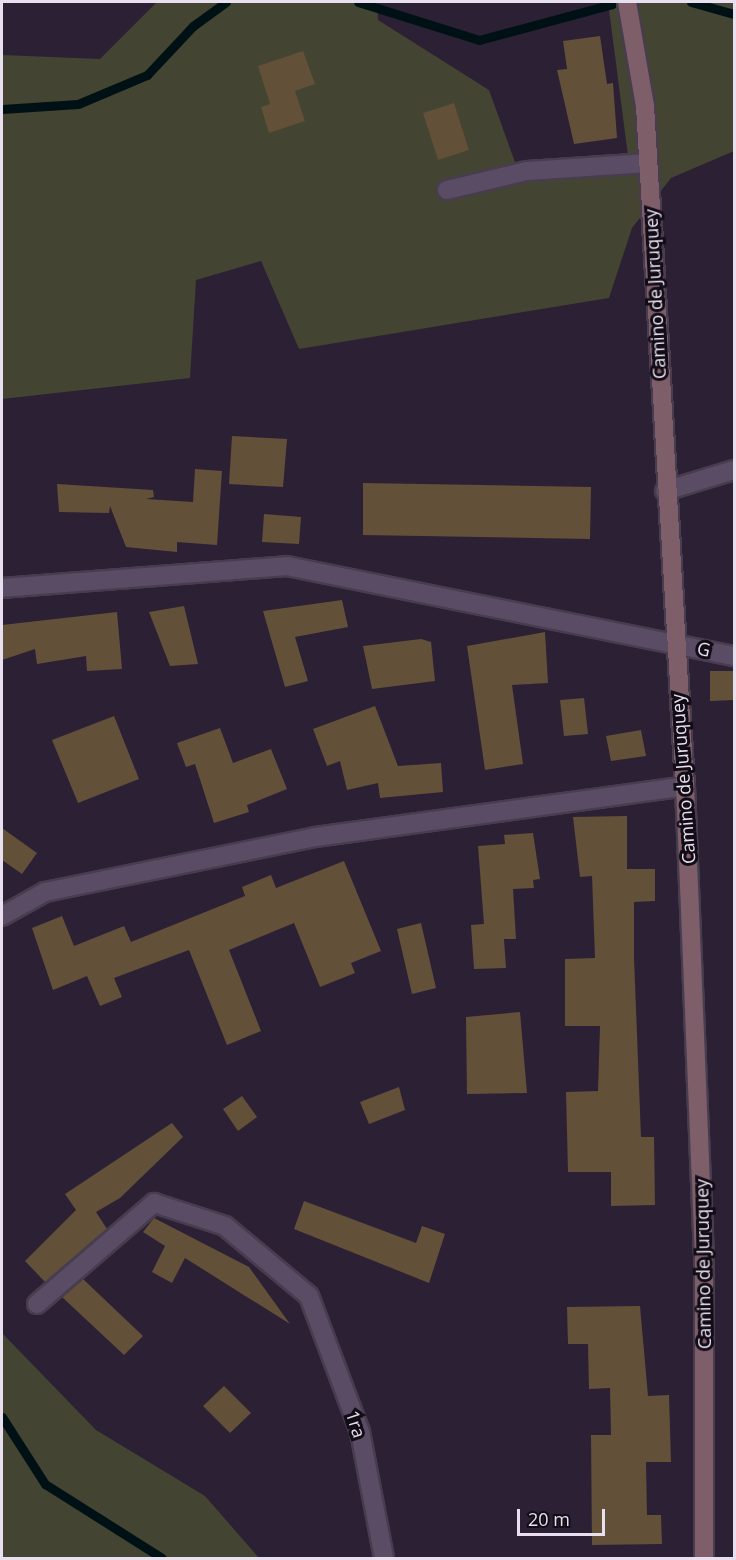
<!DOCTYPE html>
<style>
body{margin:0}
#map{position:relative;width:736px;height:1560px;overflow:hidden;background:#2c2035;font-family:"Open Sans",sans-serif}
div>[style]{position:absolute}
.green>*{inset:0;background:#434431}
.stream>*{height:9px;margin:-4.5px;padding:0 4.5px;transform-origin:4.5px;border-radius:4.5px;background:#001115}
.building>*{inset:0;background:#625039}
.roads{filter:drop-shadow(2px 0 #473d4f) drop-shadow(-2px 0 #473d4f) drop-shadow(0 2px #473d4f) drop-shadow(0 -2px #473d4f)}
.lane>*{height:18px;margin:-9px;padding:0 9px;transform-origin:9px;border-radius:9px;background:#5a4c64}
.street>*{height:18px;margin:-9px;padding:0 9px;transform-origin:9px;border-radius:9px;background:#5a4c64}
.secondary>*{height:18px;margin:-9px;padding:0 9px;transform-origin:9px;border-radius:9px;background:#7e5e69}
span{translate:-50% -50%;white-space:nowrap;text-align:center;line-height:1.15;-webkit-text-stroke:6px #120c16;paint-order:stroke}
.street-label{font-size:18px;color:#e8e0ef}
.frame{position:absolute;inset:0;border:3px solid #e8e0ef;pointer-events:none}
.scale{position:absolute;left:517px;top:1509px;width:88px;height:27px;box-sizing:border-box;border:3px solid #e8e0ef;border-top:0;padding-left:8px;font-size:18px;line-height:21px;white-space:nowrap;color:#e8e0ef;-webkit-text-stroke:4px #120c16;paint-order:stroke}
</style>
<div id="map">
<div class="green">
<i style="clip-path:polygon(157px 2px,377px 2px,378px 20px,489px 90px,516px 165px,628px 156px,608px 2px,734px 2px,734px 151px,671px 178px,632px 228px,609px 298px,299px 349px,261px 261px,196px 280px,190px 378px,2px 399px,2px 55px,100px 59px)"></i>
<i style="clip-path:polygon(2px 1333px,96px 1430px,205px 1496px,259px 1558px,2px 1558px)"></i>
</div>
<div class="stream">
<i style="left:358px;top:2px;width:127px;rotate:17.4deg"></i>
<i style="left:479px;top:40px;width:138px;rotate:-15.1deg"></i>
<i style="left:691px;top:2px;width:45px;rotate:15.6deg"></i>
<i style="left:2px;top:109px;width:76px;rotate:-3.8deg"></i>
<i style="left:78px;top:104px;width:75px;rotate:-22.8deg"></i>
<i style="left:147px;top:75px;width:67px;rotate:-46.8deg"></i>
<i style="left:193px;top:26px;width:41px;rotate:-36deg"></i>
<i style="left:2px;top:1417px;width:80px;rotate:57.3deg"></i>
<i style="left:45px;top:1484px;width:138px;rotate:32.3deg"></i>
</div>
<div class="building">
<i style="clip-path:polygon(600px 36px,607px 84px,613px 83px,617px 138px,574px 144px,557px 70px,567px 69px,563px 41px)"></i>
<i style="clip-path:polygon(303px 51px,315px 84px,295px 91px,305px 121px,269px 133px,261px 107px,270px 104px,258px 66px)"></i>
<i style="clip-path:polygon(454px 103px,469px 150px,438px 160px,423px 113px)"></i>
<i style="clip-path:polygon(232px 436px,287px 439px,283px 487px,229px 484px)"></i>
<i style="clip-path:polygon(195px 469px,222px 471px,217px 545px,177px 542px,177px 552px,126px 547px,110px 506px,109px 513px,59px 512px,57px 484px,153px 490px,154px 497px,146px 499px,193px 502px)"></i>
<i style="clip-path:polygon(363px 483px,591px 487px,590px 539px,363px 535px)"></i>
<i style="clip-path:polygon(264px 514px,301px 517px,299px 544px,262px 542px)"></i>
<i style="clip-path:polygon(342px 600px,348px 627px,295px 637px,308px 681px,285px 687px,263px 611px)"></i>
<i style="clip-path:polygon(184px 606px,198px 664px,170px 666px,149px 612px)"></i>
<i style="clip-path:polygon(117px 612px,122px 669px,87px 671px,86px 656px,37px 664px,35px 649px,2px 660px,2px 625px)"></i>
<i style="clip-path:polygon(545px 632px,548px 683px,512px 685px,523px 764px,485px 770px,467px 646px)"></i>
<i style="clip-path:polygon(421px 639px,431px 642px,435px 681px,372px 689px,363px 646px)"></i>
<i style="clip-path:polygon(710px 671px,735px 671px,735px 700px,710px 701px)"></i>
<i style="clip-path:polygon(584px 698px,588px 734px,564px 736px,560px 700px)"></i>
<i style="clip-path:polygon(375px 706px,398px 766px,441px 763px,443px 792px,380px 798px,378px 783px,347px 790px,340px 761px,327px 766px,313px 729px)"></i>
<i style="clip-path:polygon(114px 716px,139px 779px,78px 803px,52px 740px)"></i>
<i style="clip-path:polygon(220px 728px,233px 763px,271px 749px,287px 789px,247px 805px,249px 812px,214px 823px,195px 764px,186px 767px,177px 743px)"></i>
<i style="clip-path:polygon(641px 730px,646px 756px,611px 761px,606px 736px)"></i>
<i style="clip-path:polygon(627px 816px,627px 869px,655px 869px,655px 901px,634px 902px,634px 958px,641px 1137px,654px 1137px,655px 1205px,611px 1206px,611px 1172px,568px 1172px,566px 1092px,598px 1091px,600px 1026px,565px 1026px,565px 959px,595px 958px,592px 876px,580px 877px,573px 817px)"></i>
<i style="clip-path:polygon(2px 828px,37px 853px,22px 874px,2px 860px)"></i>
<i style="clip-path:polygon(533px 833px,540px 879px,533px 880px,534px 888px,513px 889px,516px 939px,504px 939px,506px 968px,474px 969px,471px 925px,484px 924px,478px 846px,505px 844px,504px 835px)"></i>
<i style="clip-path:polygon(344px 861px,381px 951px,351px 963px,355px 973px,320px 987px,294px 923px,229px 950px,261px 1031px,227px 1045px,189px 950px,114px 978px,122px 997px,100px 1006px,87px 976px,53px 990px,32px 928px,62px 916px,74px 946px,124px 926px,131px 942px,245px 896px,242px 887px,271px 875px,276px 888px)"></i>
<i style="clip-path:polygon(421px 923px,436px 988px,412px 994px,397px 929px)"></i>
<i style="clip-path:polygon(520px 1012px,527px 1093px,467px 1094px,466px 1017px)"></i>
<i style="clip-path:polygon(399px 1087px,405px 1110px,369px 1124px,360px 1102px)"></i>
<i style="clip-path:polygon(242px 1096px,257px 1117px,238px 1131px,223px 1109px)"></i>
<i style="clip-path:polygon(172px 1123px,183px 1137px,120px 1198px,96px 1212px,107px 1229px,45px 1282px,25px 1261px,76px 1210px,65px 1194px)"></i>
<i style="clip-path:polygon(304px 1201px,416px 1243px,422px 1226px,445px 1234px,429px 1283px,294px 1229px)"></i>
<i style="clip-path:polygon(154px 1218px,249px 1267px,290px 1324px,185px 1258px,172px 1283px,152px 1272px,165px 1246px,143px 1232px)"></i>
<i style="clip-path:polygon(83px 1279px,143px 1336px,124px 1355px,62px 1297px)"></i>
<i style="clip-path:polygon(640px 1306px,648px 1396px,669px 1395px,671px 1462px,646px 1462px,647px 1515px,661px 1515px,662px 1544px,592px 1545px,591px 1435px,611px 1435px,610px 1388px,589px 1389px,588px 1344px,568px 1344px,567px 1307px)"></i>
<i style="clip-path:polygon(224px 1386px,251px 1413px,230px 1433px,203px 1406px)"></i>
</div>
<div class="roads">
<div class="lane">
<i style="left:447px;top:190px;width:82px;rotate:-13.4deg"></i>
<i style="left:527px;top:171px;width:121px;rotate:-3.8deg"></i>
<i style="left:665px;top:491px;width:72px;rotate:-16.9deg"></i>
<i style="left:37px;top:1304px;width:155px;rotate:-40.8deg"></i>
<i style="left:154px;top:1203px;width:75px;rotate:17.9deg"></i>
<i style="left:225px;top:1226px;width:109px;rotate:39.8deg"></i>
</div>
<div class="street">
<i style="left:2px;top:588px;width:286px;rotate:-4.4deg"></i>
<i style="left:287px;top:566px;width:456px;rotate:11.4deg"></i>
<i style="left:2px;top:916px;width:49px;rotate:-29.2deg"></i>
<i style="left:45px;top:892px;width:276px;rotate:-11.5deg"></i>
<i style="left:315px;top:837px;width:373px;rotate:-7.8deg"></i>
<i style="left:309px;top:1296px;width:145px;rotate:69.4deg"></i>
<i style="left:360px;top:1432px;width:128px;rotate:79.2deg"></i>
</div>
<div class="secondary">
<i style="left:627px;top:2px;width:106px;rotate:80.2deg"></i>
<i style="left:645px;top:106px;width:681px;rotate:86.63deg"></i>
<i style="left:685px;top:786px;width:468px;rotate:87.7deg"></i>
<i style="left:704px;top:1254px;width:304px;rotate:90deg"></i>
</div>
</div>
<div class="street-label">
<span style="left:655px;top:294px;rotate:-93deg">Camino de Juruquey</span>
<span style="left:704px;top:649px;rotate:13deg">G</span>
<span style="left:683px;top:779px;rotate:-94deg">Camino de Juruquey</span>
<span style="left:703px;top:1264px;rotate:-91deg">Camino de Juruquey</span>
<span style="left:356px;top:1424px;rotate:72deg">1ra</span>
</div>
<div class="frame"></div>
<div class="scale">20 m</div>
</div>
